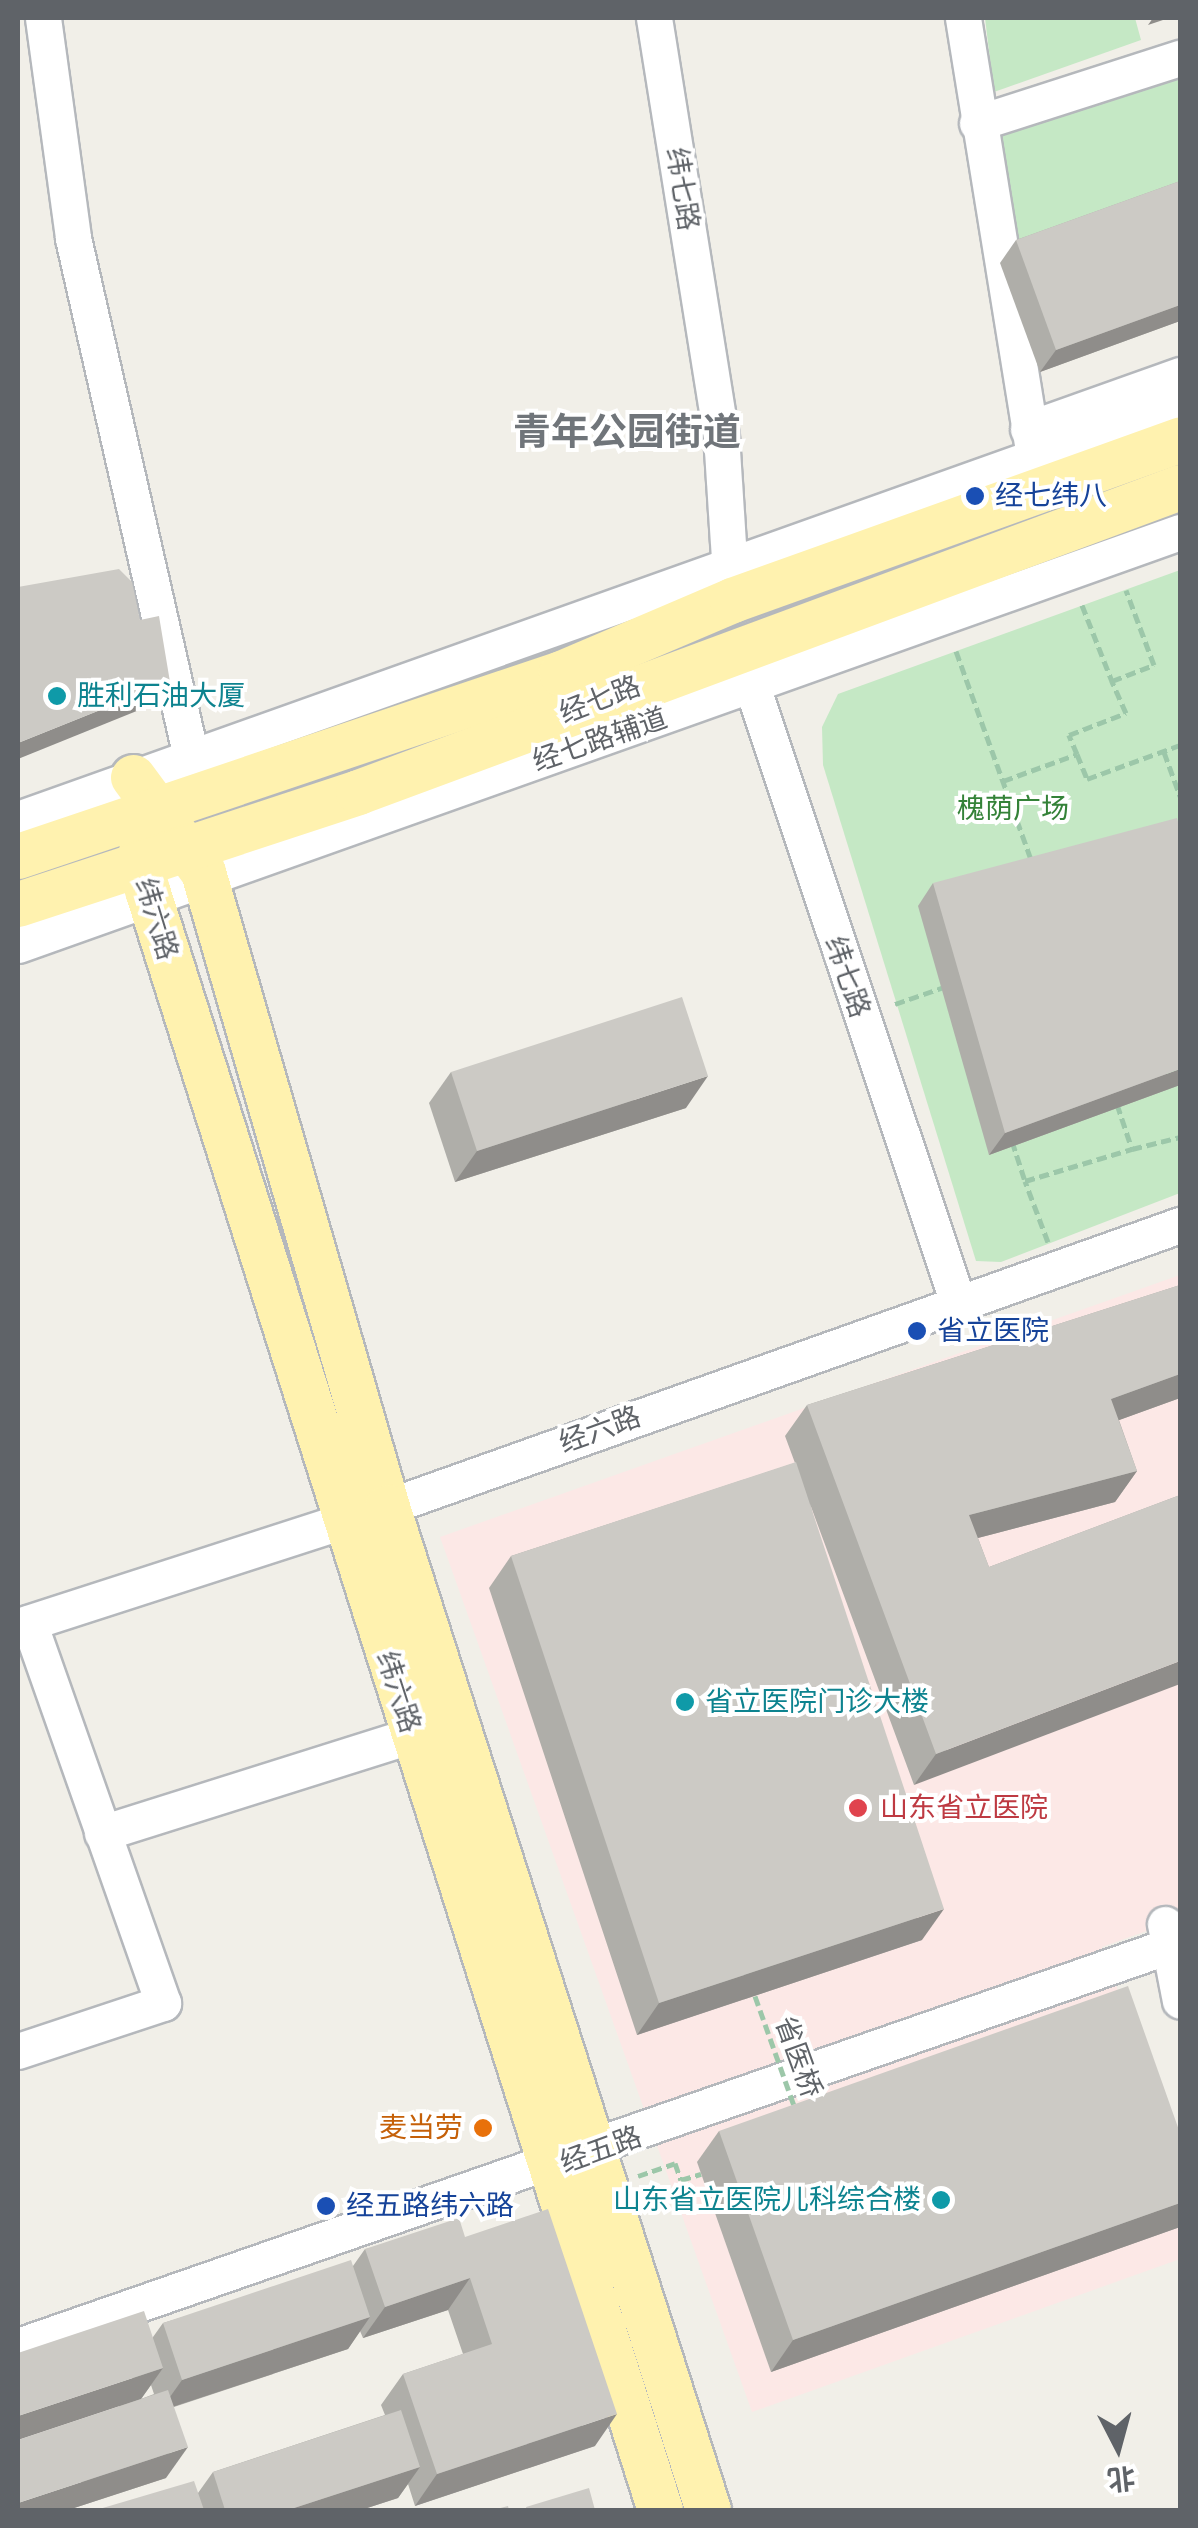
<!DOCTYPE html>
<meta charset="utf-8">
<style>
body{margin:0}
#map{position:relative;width:1198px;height:2528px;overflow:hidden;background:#f1efe8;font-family:"Fira Sans","Noto Sans SC",sans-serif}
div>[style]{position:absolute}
.medical>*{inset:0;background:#fce8e6}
.green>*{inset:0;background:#c5e8c5}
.path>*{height:5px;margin-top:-2.5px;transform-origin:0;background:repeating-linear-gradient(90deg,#9cc7a9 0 10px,transparent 0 15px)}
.roads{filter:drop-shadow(2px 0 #b5b8bc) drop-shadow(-2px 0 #b5b8bc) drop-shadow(0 2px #b5b8bc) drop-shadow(0 -2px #b5b8bc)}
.minor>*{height:35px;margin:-17.5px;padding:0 17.5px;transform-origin:17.5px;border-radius:17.5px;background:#fff}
.major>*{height:45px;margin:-22.5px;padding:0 22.5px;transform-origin:22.5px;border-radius:22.5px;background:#fff2af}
.path-bridge>*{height:5px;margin-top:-2.5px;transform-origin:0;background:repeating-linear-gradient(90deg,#9cc7a9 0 10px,transparent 0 15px)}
.wall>*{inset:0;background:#afaea9}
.shaded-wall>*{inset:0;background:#8f8d8a}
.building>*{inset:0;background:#cccac5}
.dots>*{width:28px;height:28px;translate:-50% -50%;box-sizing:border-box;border:5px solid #fff;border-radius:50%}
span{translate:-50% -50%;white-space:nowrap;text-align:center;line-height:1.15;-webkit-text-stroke:8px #fff;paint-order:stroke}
.street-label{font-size:28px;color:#5f6368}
.transit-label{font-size:28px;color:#164399}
.left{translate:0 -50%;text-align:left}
.culture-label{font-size:28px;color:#0d838f}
.right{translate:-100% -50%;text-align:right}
.park-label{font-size:28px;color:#348238}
.health-label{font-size:28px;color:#be3a42}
.food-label{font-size:28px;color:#c56008}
.district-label{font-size:38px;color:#70757a;font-weight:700}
.frame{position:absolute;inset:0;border:20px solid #5f6368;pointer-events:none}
.north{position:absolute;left:1068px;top:2398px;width:100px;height:100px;-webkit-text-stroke:8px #fff;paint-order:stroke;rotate:174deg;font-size:28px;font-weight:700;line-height:40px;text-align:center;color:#5f6368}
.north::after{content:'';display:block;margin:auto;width:35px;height:45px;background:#5f6368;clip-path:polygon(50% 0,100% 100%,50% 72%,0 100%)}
</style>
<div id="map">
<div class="medical">
<i style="clip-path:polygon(1180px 1275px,1180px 1919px,1102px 1947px,1180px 2160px,1180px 2259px,752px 2412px,440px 1537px)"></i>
</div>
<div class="green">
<i style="clip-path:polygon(985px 18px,1135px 18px,1141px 40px,994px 92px)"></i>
<i style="clip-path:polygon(1180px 72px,1180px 184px,1009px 248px,990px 135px)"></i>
<i style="clip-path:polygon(1180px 570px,1180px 1193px,1001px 1262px,976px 1261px,823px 765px,822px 727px,838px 694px)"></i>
</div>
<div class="path">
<i style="left:1082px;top:605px;width:82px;rotate:68.5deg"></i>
<i style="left:956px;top:651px;width:224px;rotate:70.2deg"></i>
<i style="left:1164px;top:752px;width:47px;rotate:70deg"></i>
<i style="left:1077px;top:754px;width:21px;rotate:-113deg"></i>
<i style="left:1069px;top:735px;width:61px;rotate:-21.1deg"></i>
<i style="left:1126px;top:713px;width:35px;rotate:-114deg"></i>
<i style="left:1112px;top:681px;width:45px;rotate:-20.9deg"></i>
<i style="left:1154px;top:665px;width:80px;rotate:-110.5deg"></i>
<i style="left:1003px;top:781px;width:79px;rotate:-20deg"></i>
<i style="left:1077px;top:754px;width:27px;rotate:68deg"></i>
<i style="left:1087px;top:779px;width:99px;rotate:-20.1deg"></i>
<i style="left:895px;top:1004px;width:55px;rotate:-19.1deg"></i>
<i style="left:1117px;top:1104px;width:47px;rotate:71.6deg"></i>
<i style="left:1132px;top:1149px;width:49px;rotate:-14deg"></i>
<i style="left:1012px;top:1141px;width:42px;rotate:72deg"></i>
<i style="left:1048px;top:1242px;width:65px;rotate:-110.7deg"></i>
<i style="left:1025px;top:1181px;width:112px;rotate:-16.7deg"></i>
<i style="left:638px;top:2176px;width:39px;rotate:-19deg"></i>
<i style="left:675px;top:2163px;width:18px;rotate:71deg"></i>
<i style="left:681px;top:2180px;width:21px;rotate:-17deg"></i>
</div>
<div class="roads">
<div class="minor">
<i style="left:43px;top:18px;width:222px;rotate:82.2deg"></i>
<i style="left:73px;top:238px;width:532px;rotate:77.19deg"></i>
<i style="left:654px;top:18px;width:422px;rotate:80.9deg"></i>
<i style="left:721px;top:435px;width:156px;rotate:86.3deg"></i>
<i style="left:963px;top:18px;width:446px;rotate:80.8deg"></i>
<i style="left:977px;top:123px;width:213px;rotate:-17.8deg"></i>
<i style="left:1028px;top:429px;width:161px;rotate:-19.6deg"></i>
<i style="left:745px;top:665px;width:673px;rotate:71.54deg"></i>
<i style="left:18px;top:819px;width:1234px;rotate:-19.61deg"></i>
<i style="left:18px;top:945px;width:1233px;rotate:-19.57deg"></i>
<i style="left:18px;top:1626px;width:388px;rotate:-17.9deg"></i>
<i style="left:387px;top:1507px;width:842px;rotate:-19.58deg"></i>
<i style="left:102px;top:1833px;width:325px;rotate:-17.5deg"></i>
<i style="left:1165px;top:1924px;width:78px;rotate:79deg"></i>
<i style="left:18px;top:2051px;width:153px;rotate:-18.3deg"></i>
<i style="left:163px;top:2003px;width:403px;rotate:-109.4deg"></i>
<i style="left:18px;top:2346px;width:1230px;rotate:-19.17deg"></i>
</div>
<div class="major">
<i style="left:133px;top:777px;width:118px;rotate:53.6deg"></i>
<i style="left:203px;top:872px;width:661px;rotate:73.84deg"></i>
<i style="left:387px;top:1507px;width:1053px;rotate:72.25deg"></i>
<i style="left:149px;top:810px;width:53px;rotate:100.9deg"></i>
<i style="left:139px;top:862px;width:32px;rotate:74deg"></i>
<i style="left:148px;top:893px;width:1696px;rotate:72.43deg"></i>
<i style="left:18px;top:856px;width:573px;rotate:-18.62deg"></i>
<i style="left:561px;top:673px;width:186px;rotate:-23.1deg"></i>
<i style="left:732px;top:600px;width:476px;rotate:-19.7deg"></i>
<i style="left:18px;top:904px;width:358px;rotate:-18.2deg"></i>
<i style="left:358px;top:792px;width:877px;rotate:-20.36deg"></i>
</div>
</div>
<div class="path-bridge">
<i style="left:755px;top:1996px;width:122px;rotate:70.4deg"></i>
</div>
<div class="wall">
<i style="clip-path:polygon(1180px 181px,1180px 321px,1040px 372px,1000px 263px,1016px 240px)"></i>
<i style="clip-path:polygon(933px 883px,1180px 1085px,989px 1155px,918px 906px)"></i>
<i style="clip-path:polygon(451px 1072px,686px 1108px,455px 1182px,429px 1103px)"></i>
<i style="clip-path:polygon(1180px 1285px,1180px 1398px,1119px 1420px,1137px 1471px,1115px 1502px,978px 1538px,989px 1567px,1180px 1495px,914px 1785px,810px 1504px,922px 1940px,637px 2035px,489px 1588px,511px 1556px,795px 1463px,785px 1436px,807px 1405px)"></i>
<i style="clip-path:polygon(719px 2131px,1180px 2133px,1180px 2227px,771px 2372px,697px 2162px)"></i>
<i style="clip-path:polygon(evenodd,465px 2237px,595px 2446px,415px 2506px,408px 2484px,398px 2498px,361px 2510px,96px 2510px,198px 2493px,213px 2472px,385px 2415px,381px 2405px,403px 2374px,463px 2354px,448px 2310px,363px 2338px,360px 2331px,348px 2349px,174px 2407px,166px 2478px,68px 2510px,153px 2337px,163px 2323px,353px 2266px,365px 2249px,465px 2237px,151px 2385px,154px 2394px,141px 2399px,151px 2385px)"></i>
</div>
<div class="shaded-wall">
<i style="clip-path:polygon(1153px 18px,1169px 18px,1148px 25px)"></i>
<i style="clip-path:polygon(1180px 305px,1180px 321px,1040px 372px,1056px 350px)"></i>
<i style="clip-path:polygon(170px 682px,154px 704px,18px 759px,18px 743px)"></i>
<i style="clip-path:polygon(1180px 1069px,1180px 1085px,989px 1155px,1005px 1133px)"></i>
<i style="clip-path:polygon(708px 1076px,686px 1108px,455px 1182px,477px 1151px)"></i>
<i style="clip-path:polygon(1180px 1374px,1180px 1398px,1089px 1431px,1111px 1399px)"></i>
<i style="clip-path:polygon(1137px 1471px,1115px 1502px,947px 1546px,969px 1515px)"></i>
<i style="clip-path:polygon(1180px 1661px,1180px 1684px,914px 1785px,936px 1754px)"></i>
<i style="clip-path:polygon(944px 1909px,922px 1940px,637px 2035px,659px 2003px)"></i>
<i style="clip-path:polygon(1180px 2203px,1180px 2227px,771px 2372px,793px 2340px)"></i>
<i style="clip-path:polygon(470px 2278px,448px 2310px,363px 2338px,385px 2307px)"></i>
<i style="clip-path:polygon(370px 2317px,348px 2349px,160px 2411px,182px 2380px)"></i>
<i style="clip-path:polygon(163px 2368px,141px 2399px,18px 2440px,18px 2416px)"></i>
<i style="clip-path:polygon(617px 2414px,595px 2446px,415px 2506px,437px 2474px)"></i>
<i style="clip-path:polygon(188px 2447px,166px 2478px,68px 2510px,18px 2510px,18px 2503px)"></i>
<i style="clip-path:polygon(420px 2467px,398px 2498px,361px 2510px,288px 2510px)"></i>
</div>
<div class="building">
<i style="clip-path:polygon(1180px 181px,1180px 305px,1056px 350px,1016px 240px)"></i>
<i style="clip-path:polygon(119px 569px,132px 582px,140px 620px,159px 616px,170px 682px,18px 743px,18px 587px)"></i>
<i style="clip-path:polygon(1177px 818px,1180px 829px,1180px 1069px,1005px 1133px,933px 883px)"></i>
<i style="clip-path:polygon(682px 997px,708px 1076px,477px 1151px,451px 1072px)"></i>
<i style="clip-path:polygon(1180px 1285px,1180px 1374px,1111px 1399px,1137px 1471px,969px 1515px,989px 1567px,1180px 1495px,1180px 1661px,936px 1754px,807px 1405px)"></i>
<i style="clip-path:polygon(796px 1462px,944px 1909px,659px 2003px,511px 1556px)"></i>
<i style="clip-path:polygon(1128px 1986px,1180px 2133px,1180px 2203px,793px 2340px,719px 2131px)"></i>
<i style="clip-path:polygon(548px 2209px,617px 2414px,437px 2474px,403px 2374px,492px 2344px,470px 2278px,385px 2307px,365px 2249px,459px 2218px,465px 2237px)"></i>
<i style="clip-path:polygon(351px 2260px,370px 2317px,182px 2380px,163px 2323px)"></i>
<i style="clip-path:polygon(144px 2311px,163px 2368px,18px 2416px,18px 2353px)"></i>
<i style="clip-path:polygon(168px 2390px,188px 2447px,18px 2503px,18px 2440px)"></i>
<i style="clip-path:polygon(401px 2410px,420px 2467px,288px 2510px,225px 2510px,213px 2472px)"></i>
<i style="clip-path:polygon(194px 2481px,204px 2510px,96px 2510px)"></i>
<i style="clip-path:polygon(589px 2488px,595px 2510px,527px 2510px,526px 2507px)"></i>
<i style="clip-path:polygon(508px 2506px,509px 2510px,493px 2510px)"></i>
</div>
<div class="dots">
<i style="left:975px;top:496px;background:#1a4fb4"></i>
<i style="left:57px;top:696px;background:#0f9aa8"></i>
<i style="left:917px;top:1331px;background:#1a4fb4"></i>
<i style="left:685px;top:1702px;background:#0f9aa8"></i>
<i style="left:858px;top:1808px;background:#e0444e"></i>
<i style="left:483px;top:2128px;background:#e8710a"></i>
<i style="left:941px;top:2200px;background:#0f9aa8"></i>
<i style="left:326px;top:2206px;background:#1a4fb4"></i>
</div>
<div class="street-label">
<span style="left:682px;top:189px;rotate:81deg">纬七路</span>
<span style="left:600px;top:700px;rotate:-21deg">经七路</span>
<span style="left:600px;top:740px;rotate:-19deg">经七路辅道</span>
<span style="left:156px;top:919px;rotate:73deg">纬六路</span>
<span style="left:847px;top:977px;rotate:71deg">纬七路</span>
<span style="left:600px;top:1430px;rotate:-20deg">经六路</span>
<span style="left:398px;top:1692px;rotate:72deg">纬六路</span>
<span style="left:798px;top:2057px;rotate:70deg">省医桥</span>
<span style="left:601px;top:2150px;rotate:-20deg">经五路</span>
</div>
<div class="transit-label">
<span class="left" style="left:995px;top:496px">经七纬八</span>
<span class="left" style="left:937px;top:1331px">省立医院</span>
<span class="left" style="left:346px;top:2206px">经五路纬六路</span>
</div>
<div class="culture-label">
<span class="left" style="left:77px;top:696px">胜利石油大厦</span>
<span class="left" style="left:705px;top:1702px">省立医院门诊大楼</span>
<span class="right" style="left:921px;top:2200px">山东省立医院儿科综合楼</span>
</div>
<div class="park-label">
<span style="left:1013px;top:809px">槐荫广场</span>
</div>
<div class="health-label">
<span class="left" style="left:880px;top:1808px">山东省立医院</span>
</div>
<div class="food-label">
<span class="right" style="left:463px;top:2128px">麦当劳</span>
</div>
<div class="district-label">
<span style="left:627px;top:433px">青年公园街道</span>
</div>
<div class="frame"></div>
<div class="north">北</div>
</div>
